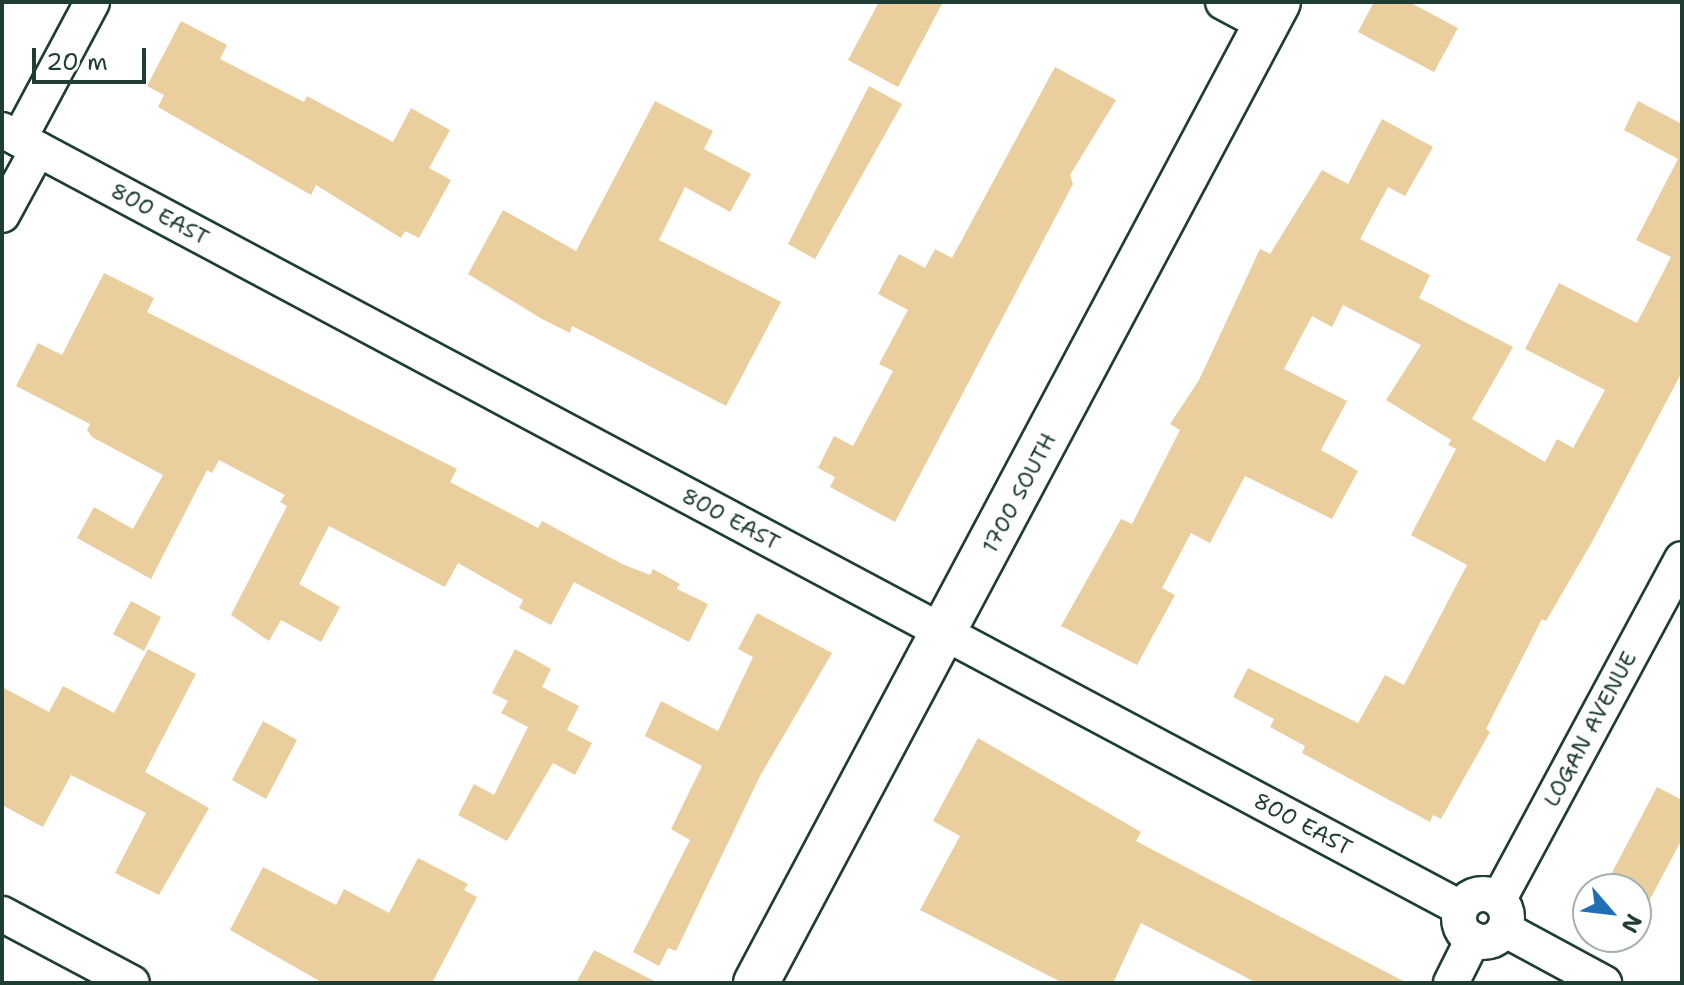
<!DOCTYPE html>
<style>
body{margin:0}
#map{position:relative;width:1684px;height:985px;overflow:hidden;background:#fff;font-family:"Shantell Sans",sans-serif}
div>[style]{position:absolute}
.building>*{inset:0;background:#eace9e}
.roads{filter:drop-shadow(2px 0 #1f3d34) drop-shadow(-2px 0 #1f3d34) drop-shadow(0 2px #1f3d34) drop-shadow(0 -2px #1f3d34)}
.street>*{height:34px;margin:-17px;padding:0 17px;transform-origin:17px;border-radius:17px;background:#fff}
.street>.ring{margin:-17px;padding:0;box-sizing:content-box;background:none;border:34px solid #fff;border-radius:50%}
.secondary>*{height:44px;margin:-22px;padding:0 22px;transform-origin:22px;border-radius:22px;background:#fff}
span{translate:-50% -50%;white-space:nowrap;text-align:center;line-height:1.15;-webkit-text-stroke:8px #fff;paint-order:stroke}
.street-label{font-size:22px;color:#1f3d34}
.frame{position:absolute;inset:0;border:4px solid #1f3d34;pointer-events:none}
.north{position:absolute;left:1572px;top:873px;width:80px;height:80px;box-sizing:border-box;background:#fff;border:2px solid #a5b1ae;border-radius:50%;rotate:118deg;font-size:22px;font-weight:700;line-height:32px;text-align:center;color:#1f3d34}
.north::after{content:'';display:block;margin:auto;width:28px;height:36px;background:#1f6fb2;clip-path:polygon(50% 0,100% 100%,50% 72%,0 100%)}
.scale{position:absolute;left:32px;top:48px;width:114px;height:36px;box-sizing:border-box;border:4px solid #1f3d34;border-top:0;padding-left:10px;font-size:24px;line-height:28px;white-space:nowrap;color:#1f3d34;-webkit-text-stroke:6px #fff;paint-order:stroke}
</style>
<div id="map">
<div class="building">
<i style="clip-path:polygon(879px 2px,943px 2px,898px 87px,848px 60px)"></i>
<i style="clip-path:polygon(1374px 2px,1409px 2px,1458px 28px,1434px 72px,1358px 32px)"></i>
<i style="clip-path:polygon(181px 21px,227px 45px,220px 59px,304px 102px,307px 96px,393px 142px,411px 108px,450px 130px,429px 168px,451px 180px,419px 238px,405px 231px,401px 238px,316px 185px,311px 195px,158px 107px,164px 95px,147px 86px)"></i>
<i style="clip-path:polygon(1055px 67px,1116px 100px,1070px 175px,1073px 184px,895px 522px,830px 487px,835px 477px,818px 468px,834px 436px,853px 446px,893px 371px,879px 364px,908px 310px,878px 294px,899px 254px,925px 268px,935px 249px,952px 258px)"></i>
<i style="clip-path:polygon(869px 86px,902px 104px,815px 259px,788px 244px)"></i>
<i style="clip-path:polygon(655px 101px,713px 131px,704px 149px,751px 174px,730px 212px,685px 187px,659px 240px,781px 302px,726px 406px,594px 337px,572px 326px,570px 333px,542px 319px,468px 274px,503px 210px,576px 251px)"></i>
<i style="clip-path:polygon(1638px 101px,1682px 124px,1682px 372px,1592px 542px,1546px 621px,1542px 619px,1486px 729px,1490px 732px,1441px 819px,1433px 815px,1430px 822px,1302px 753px,1305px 746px,1270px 727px,1274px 719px,1233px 697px,1248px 668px,1358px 723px,1385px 675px,1404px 685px,1467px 565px,1411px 535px,1456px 449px,1448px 445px,1451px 440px,1386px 400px,1421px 345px,1343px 305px,1332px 327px,1312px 316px,1284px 369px,1347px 401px,1321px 450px,1358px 471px,1332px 519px,1245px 476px,1210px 543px,1191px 533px,1162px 588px,1175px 595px,1137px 665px,1061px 626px,1121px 519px,1132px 524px,1180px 430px,1170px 424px,1199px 380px,1260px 249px,1270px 254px,1322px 170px,1348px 184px,1382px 119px,1433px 147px,1405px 196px,1388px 187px,1360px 239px,1430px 275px,1419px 298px,1513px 347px,1472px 419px,1545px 462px,1557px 439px,1573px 448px,1605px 390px,1525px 349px,1559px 283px,1637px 323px,1671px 257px,1636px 240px,1678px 159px,1624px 130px)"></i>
<i style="clip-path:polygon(104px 273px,154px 298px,147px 312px,457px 469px,450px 482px,538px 528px,542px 521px,622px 564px,650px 575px,653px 569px,680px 584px,677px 589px,708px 604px,689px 642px,574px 582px,551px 625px,519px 608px,523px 600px,458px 563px,445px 587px,329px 526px,299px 584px,340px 607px,321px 642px,281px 620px,269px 641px,231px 615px,287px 506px,280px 502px,285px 495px,219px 460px,212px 473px,207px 470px,151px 579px,77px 538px,94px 507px,133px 529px,163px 475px,92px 437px,87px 430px,90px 424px,16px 386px,38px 343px,62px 355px)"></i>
<i style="clip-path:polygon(131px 601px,161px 617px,144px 651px,113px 634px)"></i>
<i style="clip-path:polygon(757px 613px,832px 653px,760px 776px,676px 951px,668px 948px,659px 966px,633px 952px,690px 840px,671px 829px,702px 766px,645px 736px,661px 701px,718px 731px,753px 657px,738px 649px)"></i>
<i style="clip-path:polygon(148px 649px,196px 674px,145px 772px,209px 808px,159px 895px,115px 873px,146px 813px,71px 775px,43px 827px,2px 805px,2px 687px,49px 712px,63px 686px,114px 713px)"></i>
<i style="clip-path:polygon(515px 649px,551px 669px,542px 687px,579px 706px,567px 730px,592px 743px,575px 775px,553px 763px,507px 841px,458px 815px,474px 784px,494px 795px,528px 727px,501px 713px,508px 701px,492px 693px)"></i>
<i style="clip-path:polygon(263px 721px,297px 740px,266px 799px,232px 780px)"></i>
<i style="clip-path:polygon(978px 738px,1141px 832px,1136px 841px,1407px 983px,1257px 983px,1141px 923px,1113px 983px,1063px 983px,920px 910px,960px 836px,933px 821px)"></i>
<i style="clip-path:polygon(1657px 787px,1682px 800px,1682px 839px,1647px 905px,1636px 899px,1636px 889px,1606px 884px)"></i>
<i style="clip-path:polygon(418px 858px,468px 884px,464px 890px,477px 897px,432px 983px,323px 983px,230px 930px,263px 867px,336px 905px,344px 889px,389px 913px)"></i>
<i style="clip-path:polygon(594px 950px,658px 983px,576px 983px)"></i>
</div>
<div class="roads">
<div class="street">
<i style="left:1223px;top:2px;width:49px;rotate:28.1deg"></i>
<i style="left:2px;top:130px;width:1653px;rotate:28.08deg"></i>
<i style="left:19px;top:139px;width:155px;rotate:-61.9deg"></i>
<i style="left:2px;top:215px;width:75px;rotate:-61.4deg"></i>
<i class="ring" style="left:1459px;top:894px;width:14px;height:14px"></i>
<i style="left:1499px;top:899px;width:386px;rotate:-61.7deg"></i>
<i style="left:2px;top:914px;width:147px;rotate:28deg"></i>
<i style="left:1504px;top:929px;width:114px;rotate:28.4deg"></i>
<i style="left:1451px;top:983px;width:49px;rotate:-63.4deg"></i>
</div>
<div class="secondary">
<i style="left:756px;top:983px;width:1111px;rotate:-61.98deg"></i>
</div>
</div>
<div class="street-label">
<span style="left:160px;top:214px;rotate:28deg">800 EAST</span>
<span style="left:1019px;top:493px;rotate:-62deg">1700 SOUTH</span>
<span style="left:731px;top:519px;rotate:28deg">800 EAST</span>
<span style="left:1590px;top:729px;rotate:-62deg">LOGAN AVENUE</span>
<span style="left:1303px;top:824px;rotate:28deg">800 EAST</span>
</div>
<div class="frame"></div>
<div class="north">N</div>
<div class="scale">20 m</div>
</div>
